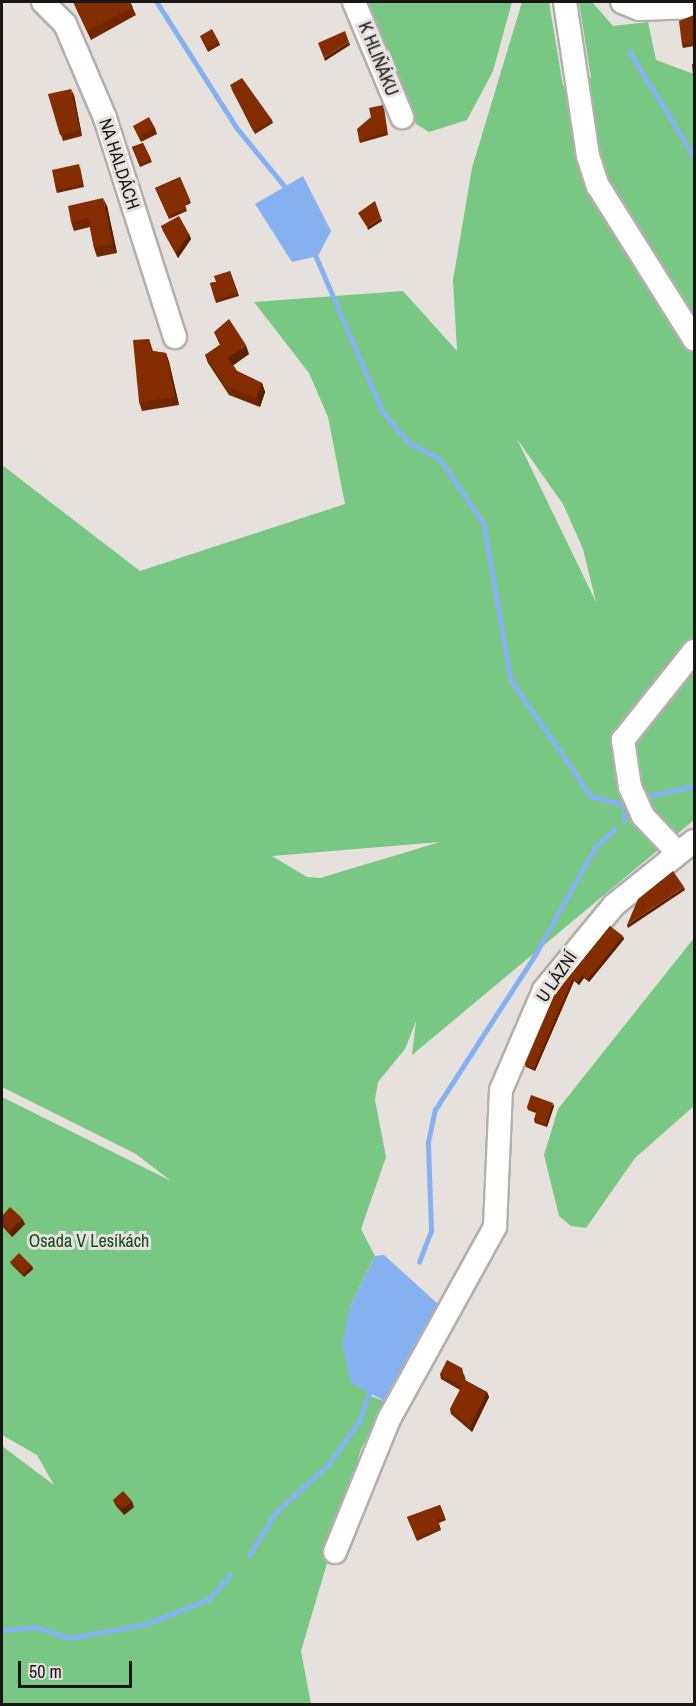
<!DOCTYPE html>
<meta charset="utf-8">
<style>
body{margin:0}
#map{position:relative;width:696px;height:1706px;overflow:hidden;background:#e7e1de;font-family:"Archivo Narrow",sans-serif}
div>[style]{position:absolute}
.green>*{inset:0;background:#78c782}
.water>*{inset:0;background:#86b1f0}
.stream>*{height:4.5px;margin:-2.25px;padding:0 2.25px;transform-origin:2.25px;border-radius:2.25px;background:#86b1f0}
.roads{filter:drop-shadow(2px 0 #b4afac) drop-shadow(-2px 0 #b4afac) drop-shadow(0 2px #b4afac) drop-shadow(0 -2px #b4afac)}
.minor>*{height:22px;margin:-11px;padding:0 11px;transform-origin:11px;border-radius:11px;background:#fff}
.wall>*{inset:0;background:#722703}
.shaded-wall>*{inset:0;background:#5c2002}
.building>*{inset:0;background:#842d03}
span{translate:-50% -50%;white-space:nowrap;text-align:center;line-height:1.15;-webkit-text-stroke:6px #e7e1de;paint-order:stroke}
.street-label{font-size:18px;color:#191716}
.park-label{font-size:18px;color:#114c1f}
.frame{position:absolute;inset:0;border:3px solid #191716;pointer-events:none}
.scale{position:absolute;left:18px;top:1661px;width:114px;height:27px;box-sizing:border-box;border:3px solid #191716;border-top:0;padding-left:8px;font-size:18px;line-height:21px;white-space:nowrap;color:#191716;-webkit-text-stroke:4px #e7e1de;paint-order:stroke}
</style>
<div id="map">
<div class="green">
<i style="clip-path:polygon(361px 2px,512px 2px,493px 71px,467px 120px,429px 132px,416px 124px)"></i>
<i style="clip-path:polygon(evenodd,522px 2px,549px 2px,563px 86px,591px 78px,579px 2px,592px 2px,613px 26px,648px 22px,656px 60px,694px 74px,694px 820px,412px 1055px,416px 1021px,405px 1049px,378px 1082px,375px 1100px,386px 1157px,361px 1229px,375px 1256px,350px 1307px,371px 1396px,386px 1402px,361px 1449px,301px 1651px,311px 1704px,2px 1704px,2px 1446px,54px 1485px,37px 1455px,2px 1435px,2px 1097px,171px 1181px,136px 1154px,2px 1087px,2px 465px,140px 571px,345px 504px,328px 417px,309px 373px,254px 302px,403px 291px,457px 351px,453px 280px,472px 168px,522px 2px,517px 439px,563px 504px,583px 549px,596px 602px,517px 439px,522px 2px,440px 842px,320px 878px,307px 877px,272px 856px,440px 842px)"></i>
<i style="clip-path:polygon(694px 938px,694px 1106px,635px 1158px,586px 1228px,571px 1226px,559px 1216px,544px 1155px,558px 1109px)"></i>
</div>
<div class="water">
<i style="clip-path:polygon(303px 176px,331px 231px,318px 256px,292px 262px,255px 204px)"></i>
<i style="clip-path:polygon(384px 1255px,438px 1304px,386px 1402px,351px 1383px,342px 1344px,350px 1307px,375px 1256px)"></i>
</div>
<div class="stream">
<i style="left:157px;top:2px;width:149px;rotate:57.6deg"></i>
<i style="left:237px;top:128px;width:79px;rotate:50.7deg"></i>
<i style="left:630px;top:52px;width:122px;rotate:58.4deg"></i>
<i style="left:315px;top:254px;width:172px;rotate:66.7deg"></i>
<i style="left:383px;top:412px;width:39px;rotate:50deg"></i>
<i style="left:408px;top:442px;width:36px;rotate:28deg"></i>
<i style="left:440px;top:459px;width:78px;rotate:55.9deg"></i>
<i style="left:484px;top:524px;width:158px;rotate:80.2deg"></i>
<i style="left:511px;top:680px;width:141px;rotate:55.4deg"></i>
<i style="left:591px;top:796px;width:34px;rotate:15deg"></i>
<i style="left:643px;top:797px;width:52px;rotate:-12.2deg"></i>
<i style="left:624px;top:822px;width:17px;rotate:-87deg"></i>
<i style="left:419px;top:1262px;width:34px;rotate:-69deg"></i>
<i style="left:431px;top:1230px;width:88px;rotate:-92deg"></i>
<i style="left:428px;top:1142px;width:33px;rotate:-78deg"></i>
<i style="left:435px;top:1110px;width:184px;rotate:-57.2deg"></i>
<i style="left:535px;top:955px;width:125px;rotate:-60.8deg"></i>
<i style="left:596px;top:846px;width:25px;rotate:-42deg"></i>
<i style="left:249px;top:1555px;width:51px;rotate:-57.9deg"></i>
<i style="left:276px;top:1512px;width:72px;rotate:-42.2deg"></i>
<i style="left:329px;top:1464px;width:52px;rotate:-55.1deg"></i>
<i style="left:359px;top:1421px;width:32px;rotate:-70deg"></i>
<i style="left:2px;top:1630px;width:34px;rotate:-5deg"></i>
<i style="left:36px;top:1627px;width:36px;rotate:18deg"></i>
<i style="left:70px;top:1638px;width:77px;rotate:-10.4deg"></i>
<i style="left:146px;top:1624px;width:68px;rotate:-21.6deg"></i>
<i style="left:209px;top:1599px;width:31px;rotate:-48deg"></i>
</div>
<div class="roads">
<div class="minor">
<i style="left:43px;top:2px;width:31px;rotate:45deg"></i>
<i style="left:65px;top:24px;width:102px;rotate:66.9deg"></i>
<i style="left:105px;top:118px;width:230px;rotate:72.3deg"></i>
<i style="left:354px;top:2px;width:125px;rotate:67.3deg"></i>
<i style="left:565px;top:2px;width:156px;rotate:81.5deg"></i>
<i style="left:588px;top:156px;width:32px;rotate:72deg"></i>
<i style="left:598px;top:186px;width:181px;rotate:57.9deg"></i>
<i style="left:622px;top:2px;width:18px;rotate:22deg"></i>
<i style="left:639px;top:9px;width:55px;rotate:-2.1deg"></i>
<i style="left:678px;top:853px;width:51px;rotate:-133.4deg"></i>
<i style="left:643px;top:816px;width:32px;rotate:-114deg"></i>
<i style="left:630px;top:787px;width:48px;rotate:-98.5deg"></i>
<i style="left:623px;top:740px;width:114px;rotate:-51.4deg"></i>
<i style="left:335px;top:1552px;width:144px;rotate:-67.9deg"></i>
<i style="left:389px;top:1419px;width:219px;rotate:-61.1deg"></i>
<i style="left:495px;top:1227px;width:137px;rotate:-87.5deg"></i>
<i style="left:501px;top:1090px;width:109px;rotate:-66.7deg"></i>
<i style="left:544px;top:990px;width:110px;rotate:-50.5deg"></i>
<i style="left:614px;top:905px;width:102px;rotate:-38.7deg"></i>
</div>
</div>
<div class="wall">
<i style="clip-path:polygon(73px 2px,130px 2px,136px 15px,91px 40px)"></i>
<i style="clip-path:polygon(694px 15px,694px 46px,683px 48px,682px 45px)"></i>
<i style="clip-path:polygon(200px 36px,219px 42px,220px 45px,208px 52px)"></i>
<i style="clip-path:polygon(231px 88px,272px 120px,273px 123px,255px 134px)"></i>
<i style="clip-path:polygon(48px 94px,74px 95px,82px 136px,63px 141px)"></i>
<i style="clip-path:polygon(384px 108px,388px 135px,360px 143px,359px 140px)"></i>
<i style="clip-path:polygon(133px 126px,155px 128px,157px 134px,141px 142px)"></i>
<i style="clip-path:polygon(143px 143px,152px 162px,140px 167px,132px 147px)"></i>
<i style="clip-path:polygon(80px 167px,84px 187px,57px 193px,56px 190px)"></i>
<i style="clip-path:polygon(180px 177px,191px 203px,185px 206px,187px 211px,169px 219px,155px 188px)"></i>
<i style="clip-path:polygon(107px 206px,117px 253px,97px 257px,94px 248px,90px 227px,74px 231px,71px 222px)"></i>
<i style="clip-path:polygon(161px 226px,189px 234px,191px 239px,178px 258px,163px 231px)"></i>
<i style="clip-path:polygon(230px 271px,239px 296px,216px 303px,210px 283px,216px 282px)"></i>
<i style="clip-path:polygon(214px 332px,249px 354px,233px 365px,237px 371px,262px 383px,265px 392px,260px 407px,229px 395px,208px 363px,205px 355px,220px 345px)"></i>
<i style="clip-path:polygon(149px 339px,153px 351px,166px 353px,169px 362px,179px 405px,142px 411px,139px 402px)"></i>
<i style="clip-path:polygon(610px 926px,624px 939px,589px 982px,584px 978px,579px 985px,574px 981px,535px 1071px,526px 1067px,525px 1064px,555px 994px)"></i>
<i style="clip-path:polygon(554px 1106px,547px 1127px,535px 1123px,534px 1120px,536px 1113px,528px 1110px,527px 1107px)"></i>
<i style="clip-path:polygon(2px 1216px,25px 1224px,12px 1237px,2px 1226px)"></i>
<i style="clip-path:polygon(10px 1262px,32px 1266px,33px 1269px,24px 1277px,12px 1265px)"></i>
<i style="clip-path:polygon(440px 1374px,464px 1374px,466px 1381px,487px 1392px,489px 1397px,472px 1432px,451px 1414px,450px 1409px,460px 1390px,441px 1379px)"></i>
<i style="clip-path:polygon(113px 1500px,134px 1507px,124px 1515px,116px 1506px)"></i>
<i style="clip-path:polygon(440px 1505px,446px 1520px,439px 1523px,441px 1530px,417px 1541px,407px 1517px)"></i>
</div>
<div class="shaded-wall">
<i style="clip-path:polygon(349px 42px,350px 45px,325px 61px,324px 58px)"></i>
<i style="clip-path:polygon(71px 89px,74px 95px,82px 136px,80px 130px)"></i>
<i style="clip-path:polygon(103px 198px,107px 206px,117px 253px,113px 244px)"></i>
<i style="clip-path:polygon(381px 218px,382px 221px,368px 230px,367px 227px)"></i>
<i style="clip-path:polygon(189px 234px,191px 239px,178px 258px,176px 253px)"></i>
<i style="clip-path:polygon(246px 345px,249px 354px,231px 367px,228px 358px)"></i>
<i style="clip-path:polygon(166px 353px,169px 362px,179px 405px,175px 397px)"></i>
<i style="clip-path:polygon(262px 383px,265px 392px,260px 407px,256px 398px)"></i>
<i style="clip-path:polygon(684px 887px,685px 890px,628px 928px,627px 925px)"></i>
<i style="clip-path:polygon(623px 936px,624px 939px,589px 982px,588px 979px)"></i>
<i style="clip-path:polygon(583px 975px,584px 978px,579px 985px,577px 982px)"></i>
<i style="clip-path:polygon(573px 978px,574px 981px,535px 1071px,534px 1068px)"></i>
<i style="clip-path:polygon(553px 1103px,554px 1106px,547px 1127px,546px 1124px)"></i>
<i style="clip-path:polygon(22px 1218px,25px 1224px,12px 1237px,10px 1231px)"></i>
<i style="clip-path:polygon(32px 1266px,33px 1269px,24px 1277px,23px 1274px)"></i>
<i style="clip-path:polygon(487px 1392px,489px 1397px,472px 1432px,470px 1427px)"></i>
<i style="clip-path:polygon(132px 1501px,134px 1507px,124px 1515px,122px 1509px)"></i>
</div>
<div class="building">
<i style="clip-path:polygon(74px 2px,130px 2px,133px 7px,87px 31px)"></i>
<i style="clip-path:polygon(694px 15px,694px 43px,682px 45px,679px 21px)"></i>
<i style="clip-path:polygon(212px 29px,219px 42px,207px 49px,200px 36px)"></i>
<i style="clip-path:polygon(345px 31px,349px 42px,324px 58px,318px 43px)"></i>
<i style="clip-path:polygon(692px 64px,694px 64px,694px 77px,693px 77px)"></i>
<i style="clip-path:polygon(242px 78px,272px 120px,253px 131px,230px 85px)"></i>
<i style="clip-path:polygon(71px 89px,80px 130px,60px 135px,48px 94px)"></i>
<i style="clip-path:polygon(383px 105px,387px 132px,359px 140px,357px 129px,371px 117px,369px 108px)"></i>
<i style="clip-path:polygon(149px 117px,155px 128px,139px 136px,133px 126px)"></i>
<i style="clip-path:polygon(143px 143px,151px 159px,139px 164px,132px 147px)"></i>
<i style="clip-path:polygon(79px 164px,83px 184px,56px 190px,52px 170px)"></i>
<i style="clip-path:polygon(180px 177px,190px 200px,184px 203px,186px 208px,168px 216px,155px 188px)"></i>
<i style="clip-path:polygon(103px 198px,113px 244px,94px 248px,88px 218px,71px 222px,68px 206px)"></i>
<i style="clip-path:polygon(375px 201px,381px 218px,367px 227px,358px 213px)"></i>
<i style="clip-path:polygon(179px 216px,189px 234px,176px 253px,161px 226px)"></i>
<i style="clip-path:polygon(230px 271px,238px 293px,215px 300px,210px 283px,216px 282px,214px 276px)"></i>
<i style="clip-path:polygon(229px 319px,246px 345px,228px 358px,237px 371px,262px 383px,256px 398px,226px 386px,205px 355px,221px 344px,214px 332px)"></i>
<i style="clip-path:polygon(149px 339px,152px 351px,166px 353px,175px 397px,139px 402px,133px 340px)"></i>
<i style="clip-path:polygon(673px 871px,684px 887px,627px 925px,638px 899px)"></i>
<i style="clip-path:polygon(610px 926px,623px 936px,588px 979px,583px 975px,577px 982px,573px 978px,534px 1068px,525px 1064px,555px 994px)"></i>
<i style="clip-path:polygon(531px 1095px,553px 1103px,546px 1124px,534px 1120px,537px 1110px,527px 1107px)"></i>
<i style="clip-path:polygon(10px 1207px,22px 1218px,10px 1231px,2px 1222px,2px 1216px)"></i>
<i style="clip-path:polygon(19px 1253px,32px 1266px,23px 1274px,10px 1262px)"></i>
<i style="clip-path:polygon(447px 1360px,462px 1368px,465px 1380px,487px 1392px,470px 1427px,450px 1409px,462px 1386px,440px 1374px)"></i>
<i style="clip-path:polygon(123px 1491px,132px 1501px,122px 1509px,113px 1500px)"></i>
<i style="clip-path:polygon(440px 1505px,445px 1517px,437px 1520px,440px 1527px,416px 1538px,407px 1517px)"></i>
</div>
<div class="street-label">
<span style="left:378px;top:59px;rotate:68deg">K HLIŇÁKU</span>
<span style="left:119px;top:164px;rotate:72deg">NA HALDÁCH</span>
<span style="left:557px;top:977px;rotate:-56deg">U LÁZNÍ</span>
</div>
<div class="park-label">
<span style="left:89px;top:1241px">Osada V Lesíkách</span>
</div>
<div class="frame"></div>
<div class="scale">50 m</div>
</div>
